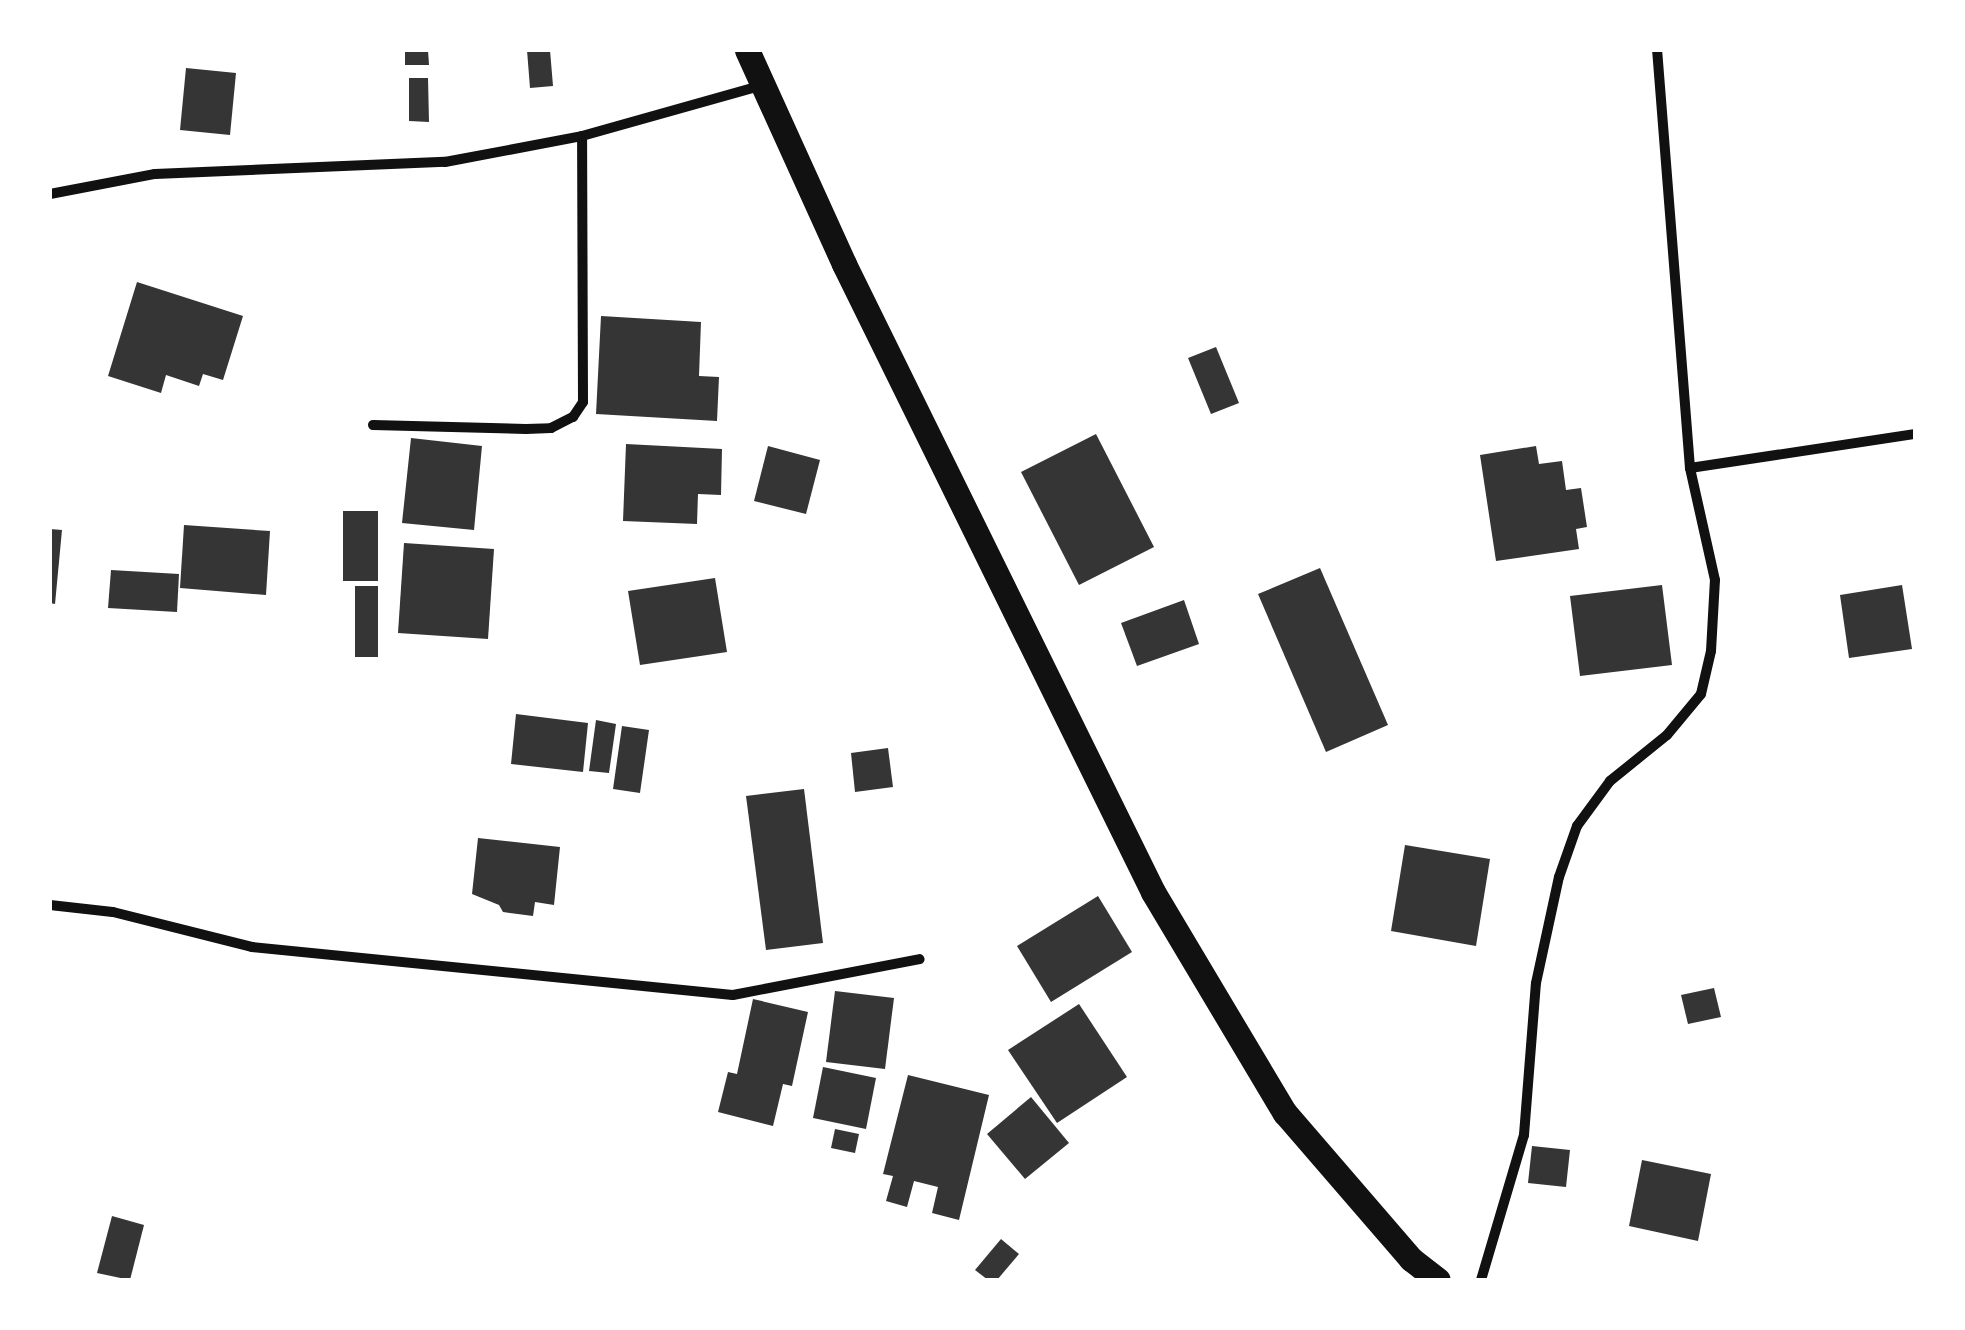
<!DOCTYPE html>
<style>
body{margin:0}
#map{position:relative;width:1965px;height:1330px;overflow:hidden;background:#fff;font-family:Lato,sans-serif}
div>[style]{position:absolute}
.building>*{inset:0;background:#353535}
.minor>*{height:10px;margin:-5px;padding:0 5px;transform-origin:5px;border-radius:5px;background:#111}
.primary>*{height:25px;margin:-12.5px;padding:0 12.5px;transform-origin:12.5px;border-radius:12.5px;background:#111}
span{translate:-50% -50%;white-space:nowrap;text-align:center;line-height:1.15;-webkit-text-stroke:8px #fff;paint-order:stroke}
.frame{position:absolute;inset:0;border:52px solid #fff;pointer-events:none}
</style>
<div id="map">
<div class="building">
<i style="clip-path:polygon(405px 50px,428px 50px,429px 65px,405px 65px)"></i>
<i style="clip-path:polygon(527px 50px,550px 50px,553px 86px,530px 88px)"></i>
<i style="clip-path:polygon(186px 68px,236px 73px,230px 135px,180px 130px)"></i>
<i style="clip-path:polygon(409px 78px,428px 78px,429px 122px,409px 121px)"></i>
<i style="clip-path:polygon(137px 282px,243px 316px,223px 380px,203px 374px,199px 386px,166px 375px,161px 393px,108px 376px)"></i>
<i style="clip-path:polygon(601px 316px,701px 322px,699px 376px,719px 377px,717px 421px,596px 414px)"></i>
<i style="clip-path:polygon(1216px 347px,1239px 403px,1211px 414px,1188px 358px)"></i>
<i style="clip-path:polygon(1096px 434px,1154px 547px,1079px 585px,1021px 472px)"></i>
<i style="clip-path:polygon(411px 438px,482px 446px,474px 530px,402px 523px)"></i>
<i style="clip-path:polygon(626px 444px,722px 449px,721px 495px,698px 494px,697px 524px,623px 521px)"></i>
<i style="clip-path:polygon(768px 446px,820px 460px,806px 514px,754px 501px)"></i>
<i style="clip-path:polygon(1536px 446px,1539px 464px,1562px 461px,1566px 490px,1581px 488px,1587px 527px,1576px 529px,1579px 549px,1496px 561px,1480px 455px)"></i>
<i style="clip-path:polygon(343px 511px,378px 511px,378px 581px,343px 581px)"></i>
<i style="clip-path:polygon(184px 525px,270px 531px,266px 595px,180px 588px)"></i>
<i style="clip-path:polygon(50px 529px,62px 530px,55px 604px,50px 603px)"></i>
<i style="clip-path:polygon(404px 543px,494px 549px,488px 639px,398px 633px)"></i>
<i style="clip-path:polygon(1320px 568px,1388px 725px,1326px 752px,1258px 594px)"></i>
<i style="clip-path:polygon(111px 570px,179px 574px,177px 612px,108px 608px)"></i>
<i style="clip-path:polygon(715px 578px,727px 652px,640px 665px,628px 591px)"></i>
<i style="clip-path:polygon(1662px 585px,1672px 665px,1580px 676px,1570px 596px)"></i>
<i style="clip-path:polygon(1902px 585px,1912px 649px,1849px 658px,1840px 595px)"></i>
<i style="clip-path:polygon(355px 586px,378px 586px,378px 657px,355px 657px)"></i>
<i style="clip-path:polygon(1184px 600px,1199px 644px,1137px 666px,1121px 623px)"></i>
<i style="clip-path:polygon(516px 714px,588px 723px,583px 772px,511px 764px)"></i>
<i style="clip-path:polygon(596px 720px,616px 724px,609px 773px,589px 771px)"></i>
<i style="clip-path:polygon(622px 726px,649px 730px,640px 793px,613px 789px)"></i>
<i style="clip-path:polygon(888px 748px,893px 787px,855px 792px,851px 753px)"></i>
<i style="clip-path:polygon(804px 789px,823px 943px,766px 950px,746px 796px)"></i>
<i style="clip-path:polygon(478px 838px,560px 847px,554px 905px,535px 902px,533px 916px,503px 912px,499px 905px,472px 894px)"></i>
<i style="clip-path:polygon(1405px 845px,1490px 859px,1476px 946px,1391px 931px)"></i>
<i style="clip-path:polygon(1098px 896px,1132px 952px,1051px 1002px,1017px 946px)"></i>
<i style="clip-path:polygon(1714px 988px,1721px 1017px,1688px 1024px,1681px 995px)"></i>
<i style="clip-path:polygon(835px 991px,894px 998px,885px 1069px,826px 1062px)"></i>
<i style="clip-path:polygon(753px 999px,808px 1012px,792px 1086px,783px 1084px,773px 1126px,718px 1112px,728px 1072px,737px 1074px)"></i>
<i style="clip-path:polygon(1079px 1004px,1127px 1077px,1057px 1123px,1008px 1050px)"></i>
<i style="clip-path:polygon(823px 1067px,876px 1078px,866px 1129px,813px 1118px)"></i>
<i style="clip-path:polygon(908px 1075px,989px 1095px,959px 1220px,932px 1213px,938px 1187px,914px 1181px,907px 1207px,886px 1201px,893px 1176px,883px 1174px)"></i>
<i style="clip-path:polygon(1031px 1097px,1069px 1143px,1025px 1179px,987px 1134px)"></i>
<i style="clip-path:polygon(835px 1129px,859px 1134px,855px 1153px,831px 1148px)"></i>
<i style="clip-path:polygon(1532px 1146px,1570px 1150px,1566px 1187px,1528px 1183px)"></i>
<i style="clip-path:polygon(1642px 1160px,1711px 1174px,1698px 1241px,1629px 1226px)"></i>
<i style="clip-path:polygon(112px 1216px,144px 1225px,130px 1280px,97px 1273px)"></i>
<i style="clip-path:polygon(1001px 1239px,1019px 1254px,997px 1280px,988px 1280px,975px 1270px)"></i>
</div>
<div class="minor">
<i style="left:50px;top:194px;width:107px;rotate:-10.8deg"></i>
<i style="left:155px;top:174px;width:290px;rotate:-2.4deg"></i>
<i style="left:445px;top:162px;width:139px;rotate:-10.7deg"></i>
<i style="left:373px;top:425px;width:153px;rotate:1.5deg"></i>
<i style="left:526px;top:429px;width:25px;rotate:-2deg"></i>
<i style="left:551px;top:428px;width:25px;rotate:-27deg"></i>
<i style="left:573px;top:417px;width:18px;rotate:-56deg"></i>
<i style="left:583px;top:402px;width:266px;rotate:-90.2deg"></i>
<i style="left:582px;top:136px;width:188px;rotate:-15.7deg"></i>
<i style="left:1690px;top:468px;width:228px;rotate:-8.6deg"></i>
<i style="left:50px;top:905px;width:63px;rotate:6.3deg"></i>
<i style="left:113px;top:912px;width:143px;rotate:14.1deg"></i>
<i style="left:252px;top:947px;width:483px;rotate:5.7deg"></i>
<i style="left:733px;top:995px;width:190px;rotate:-10.9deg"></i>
<i style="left:1481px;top:1280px;width:151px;rotate:-73.5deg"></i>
<i style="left:1524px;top:1135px;width:152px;rotate:-85.5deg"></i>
<i style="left:1536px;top:983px;width:108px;rotate:-77.8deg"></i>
<i style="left:1559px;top:877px;width:54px;rotate:-70.6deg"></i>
<i style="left:1577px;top:826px;width:56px;rotate:-53.7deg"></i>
<i style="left:1610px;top:781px;width:73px;rotate:-38.9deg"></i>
<i style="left:1667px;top:735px;width:53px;rotate:-50.3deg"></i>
<i style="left:1701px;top:694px;width:44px;rotate:-76.9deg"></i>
<i style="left:1711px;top:651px;width:71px;rotate:-86.8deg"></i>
<i style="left:1715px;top:580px;width:115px;rotate:-102.6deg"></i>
<i style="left:1690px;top:468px;width:419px;rotate:-94.5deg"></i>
</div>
<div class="primary">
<i style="left:747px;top:50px;width:235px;rotate:65.6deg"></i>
<i style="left:844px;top:264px;width:700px;rotate:63.8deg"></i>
<i style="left:1153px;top:892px;width:257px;rotate:59.2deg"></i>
<i style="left:1285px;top:1113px;width:193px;rotate:49.2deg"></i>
<i style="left:1411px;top:1259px;width:34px;rotate:38deg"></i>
</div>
<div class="frame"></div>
</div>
